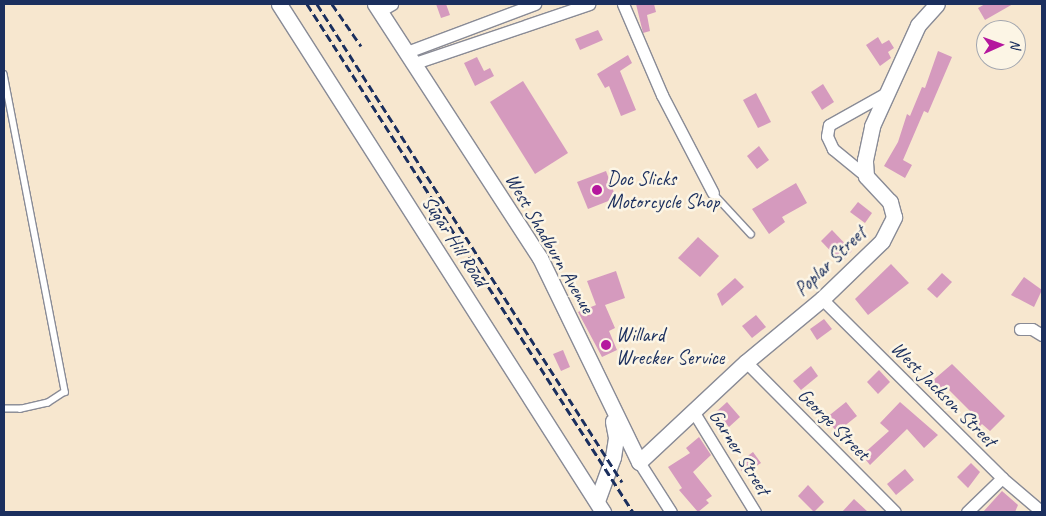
<!DOCTYPE html>
<style>
body{margin:0}
#map{position:relative;width:1046px;height:516px;overflow:hidden;background:#f7e7cf;font-family:Caveat,sans-serif}
div>[style]{position:absolute}
.building>*{inset:0;background:#d59abe}
.roads{filter:drop-shadow(1px 0 #898b96) drop-shadow(-1px 0 #898b96) drop-shadow(0 1px #898b96) drop-shadow(0 -1px #898b96)}
.service>*{height:5.5px;margin:-2.75px;padding:0 2.75px;transform-origin:2.75px;border-radius:2.75px;background:#fff}
.minor>*{height:11px;margin:-5.5px;padding:0 5.5px;transform-origin:5.5px;border-radius:5.5px;background:#fff}
.tertiary>*{height:15px;margin:-7.5px;padding:0 7.5px;transform-origin:7.5px;border-radius:7.5px;background:#fff}
.rail>*{height:3px;margin-top:-1.5px;transform-origin:0;background:repeating-linear-gradient(90deg,#1b2f5e 0 8px,transparent 0 12px)}
.dots>*{width:14px;height:14px;translate:-50% -50%;box-sizing:border-box;border:2px solid #fcf5e5;border-radius:50%}
span{translate:-50% -50%;white-space:nowrap;text-align:center;line-height:1.15;-webkit-text-stroke:5px #fcf5e5;paint-order:stroke}
.poi-label{font-size:20px;color:#1b2f5e}
.left{translate:0 -50%;text-align:left}
.street-label{font-size:20px;color:#1b2f5e}
.frame{position:absolute;inset:0;border:5px solid #1b2f5e;pointer-events:none}
.north{position:absolute;left:976px;top:20px;width:50px;height:50px;box-sizing:border-box;background:#fcf5e5;border:1px solid #a2a6af;border-radius:50%;rotate:88deg;font-size:14px;font-weight:700;line-height:20px;text-align:center;color:#1b2f5e}
.north::after{content:'';display:block;margin:auto;width:18px;height:22px;background:#b5179e;clip-path:polygon(50% 0,100% 100%,50% 72%,0 100%)}
</style>
<div id="map">
<div class="building">
<i style="clip-path:polygon(436px 4px,446px 4px,450px 15px,441px 18px)"></i>
<i style="clip-path:polygon(636px 4px,654px 4px,656px 12px,647px 15px,650px 31px,643px 33px)"></i>
<i style="clip-path:polygon(985px 4px,1013px 4px,985px 20px,978px 8px)"></i>
<i style="clip-path:polygon(598px 30px,603px 40px,580px 50px,575px 39px)"></i>
<i style="clip-path:polygon(878px 37px,882px 44px,889px 40px,894px 48px,888px 52px,891px 58px,880px 66px,866px 45px)"></i>
<i style="clip-path:polygon(938px 51px,952px 57px,928px 113px,924px 111px,903px 160px,912px 165px,905px 178px,884px 166px,898px 142px,907px 114px,910px 116px,922px 87px,925px 88px)"></i>
<i style="clip-path:polygon(628px 55px,632px 63px,620px 71px,636px 110px,621px 116px,609px 86px,605px 88px,597px 74px)"></i>
<i style="clip-path:polygon(477px 57px,484px 71px,490px 68px,494px 76px,475px 86px,464px 63px)"></i>
<i style="clip-path:polygon(523px 81px,568px 153px,535px 174px,490px 102px)"></i>
<i style="clip-path:polygon(823px 84px,834px 102px,822px 110px,811px 92px)"></i>
<i style="clip-path:polygon(756px 93px,771px 122px,758px 128px,743px 100px)"></i>
<i style="clip-path:polygon(759px 146px,769px 160px,757px 169px,747px 156px)"></i>
<i style="clip-path:polygon(606px 171px,616px 198px,588px 209px,577px 182px)"></i>
<i style="clip-path:polygon(796px 183px,807px 203px,782px 217px,785px 222px,769px 234px,752px 209px)"></i>
<i style="clip-path:polygon(858px 202px,872px 213px,865px 223px,850px 212px)"></i>
<i style="clip-path:polygon(832px 230px,852px 251px,841px 262px,821px 241px)"></i>
<i style="clip-path:polygon(698px 237px,719px 256px,700px 277px,678px 258px)"></i>
<i style="clip-path:polygon(891px 264px,909px 283px,868px 315px,855px 299px)"></i>
<i style="clip-path:polygon(616px 271px,625px 298px,605px 305px,615px 328px,609px 331px,617px 350px,602px 357px,578px 312px,596px 305px,587px 281px)"></i>
<i style="clip-path:polygon(942px 273px,952px 282px,937px 298px,927px 289px)"></i>
<i style="clip-path:polygon(1024px 277px,1042px 290px,1034px 307px,1011px 295px)"></i>
<i style="clip-path:polygon(735px 278px,744px 287px,722px 306px,717px 294px)"></i>
<i style="clip-path:polygon(756px 315px,766px 327px,752px 338px,742px 326px)"></i>
<i style="clip-path:polygon(824px 319px,832px 329px,817px 340px,810px 329px)"></i>
<i style="clip-path:polygon(563px 350px,570px 367px,561px 371px,553px 354px)"></i>
<i style="clip-path:polygon(952px 364px,1005px 416px,990px 431px,982px 424px,979px 427px,970px 419px,974px 415px,948px 389px,941px 394px,931px 382px)"></i>
<i style="clip-path:polygon(811px 366px,818px 376px,801px 390px,793px 381px)"></i>
<i style="clip-path:polygon(879px 370px,890px 382px,878px 394px,867px 382px)"></i>
<i style="clip-path:polygon(727px 402px,740px 417px,729px 427px,716px 412px)"></i>
<i style="clip-path:polygon(846px 402px,857px 416px,837px 432px,832px 426px,828px 429px,821px 422px)"></i>
<i style="clip-path:polygon(900px 402px,938px 435px,924px 448px,907px 429px,870px 465px,862px 455px,889px 431px,880px 423px)"></i>
<i style="clip-path:polygon(699px 437px,711px 455px,693px 472px,712px 496px,706px 500px,709px 503px,698px 512px,679px 490px,682px 488px,668px 467px,690px 453px,686px 448px)"></i>
<i style="clip-path:polygon(753px 452px,761px 463px,744px 474px,737px 464px)"></i>
<i style="clip-path:polygon(971px 463px,980px 472px,968px 488px,957px 477px)"></i>
<i style="clip-path:polygon(905px 469px,914px 480px,896px 495px,887px 484px)"></i>
<i style="clip-path:polygon(808px 485px,824px 502px,814px 512px,798px 496px)"></i>
<i style="clip-path:polygon(1002px 491px,1018px 505px,1015px 512px,983px 512px)"></i>
<i style="clip-path:polygon(854px 499px,868px 512px,842px 512px)"></i>
</div>
<div class="roads">
<div class="service">
<i style="left:4px;top:74px;width:324px;rotate:79.1deg"></i>
<i style="left:65px;top:392px;width:20px;rotate:147deg"></i>
<i style="left:48px;top:403px;width:28px;rotate:167deg"></i>
<i style="left:21px;top:409px;width:17px;rotate:180deg"></i>
<i style="left:713px;top:193px;width:56px;rotate:47.2deg"></i>
</div>
<div class="minor">
<i style="left:623px;top:4px;width:99px;rotate:66.8deg"></i>
<i style="left:662px;top:95px;width:110px;rotate:62.5deg"></i>
<i style="left:380px;top:11px;width:14px;rotate:-30deg"></i>
<i style="left:407px;top:52px;width:137px;rotate:-20.6deg"></i>
<i style="left:415px;top:63px;width:184px;rotate:-18.7deg"></i>
<i style="left:866px;top:176px;width:43px;rotate:-140.7deg"></i>
<i style="left:833px;top:149px;width:14px;rotate:-115deg"></i>
<i style="left:827px;top:136px;width:11px;rotate:-80deg"></i>
<i style="left:829px;top:125px;width:65px;rotate:-29.3deg"></i>
<i style="left:822px;top:299px;width:254px;rotate:44.8deg"></i>
<i style="left:1002px;top:478px;width:52px;rotate:40.4deg"></i>
<i style="left:1020px;top:329px;width:12px"></i>
<i style="left:1032px;top:329px;width:12px;rotate:31deg"></i>
<i style="left:746px;top:362px;width:211px;rotate:45.2deg"></i>
<i style="left:693px;top:411px;width:119px;rotate:58.5deg"></i>
<i style="left:639px;top:462px;width:59px;rotate:57.4deg"></i>
<i style="left:967px;top:512px;width:49px;rotate:-44.2deg"></i>
</div>
<div class="tertiary">
<i style="left:279px;top:4px;width:603px;rotate:57.47deg"></i>
<i style="left:375px;top:4px;width:303px;rotate:57deg"></i>
<i style="left:540px;top:258px;width:227px;rotate:64.1deg"></i>
<i style="left:639px;top:462px;width:146px;rotate:-43.1deg"></i>
<i style="left:746px;top:362px;width:99px;rotate:-39.7deg"></i>
<i style="left:822px;top:299px;width:83px;rotate:-44deg"></i>
<i style="left:882px;top:241px;width:27px;rotate:-63deg"></i>
<i style="left:894px;top:217px;width:16px;rotate:-105deg"></i>
<i style="left:890px;top:202px;width:35px;rotate:-133deg"></i>
<i style="left:866px;top:176px;width:16px;rotate:-94deg"></i>
<i style="left:865px;top:160px;width:35px;rotate:-78deg"></i>
<i style="left:872px;top:126px;width:111px;rotate:-65.5deg"></i>
<i style="left:918px;top:25px;width:28px;rotate:-48deg"></i>
<i style="left:597px;top:501px;width:47px;rotate:-70deg"></i>
<i style="left:613px;top:457px;width:20px;rotate:-81deg"></i>
<i style="left:616px;top:437px;width:16px;rotate:-101deg"></i>
</div>
</div>
<div class="rail">
<i style="left:307px;top:4px;width:604px;rotate:57.31deg"></i>
<i style="left:317px;top:4px;width:567px;rotate:57.46deg"></i>
<i style="left:332px;top:4px;width:51px;rotate:55.4deg"></i>
</div>
<div class="dots">
<i style="left:597px;top:190px;background:#b5179e"></i>
<i style="left:606px;top:345px;background:#b5179e"></i>
</div>
<div class="poi-label">
<span class="left" style="left:607px;top:190px">Doc Slicks<br>Motorcycle Shop</span>
<span class="left" style="left:616px;top:346px">Willard<br>Wrecker Service</span>
</div>
<div class="street-label">
<span style="left:455px;top:241px;rotate:57deg">Sugar Hill Road</span>
<span style="left:550px;top:243px;rotate:60deg">West Shadburn Avenue</span>
<span style="left:830px;top:261px;rotate:-44deg">Poplar Street</span>
<span style="left:944px;top:394px;rotate:45deg">West Jackson Street</span>
<span style="left:834px;top:424px;rotate:45deg">George Street</span>
<span style="left:740px;top:452px;rotate:58deg">Garner Street</span>
</div>
<div class="frame"></div>
<div class="north">N</div>
</div>
